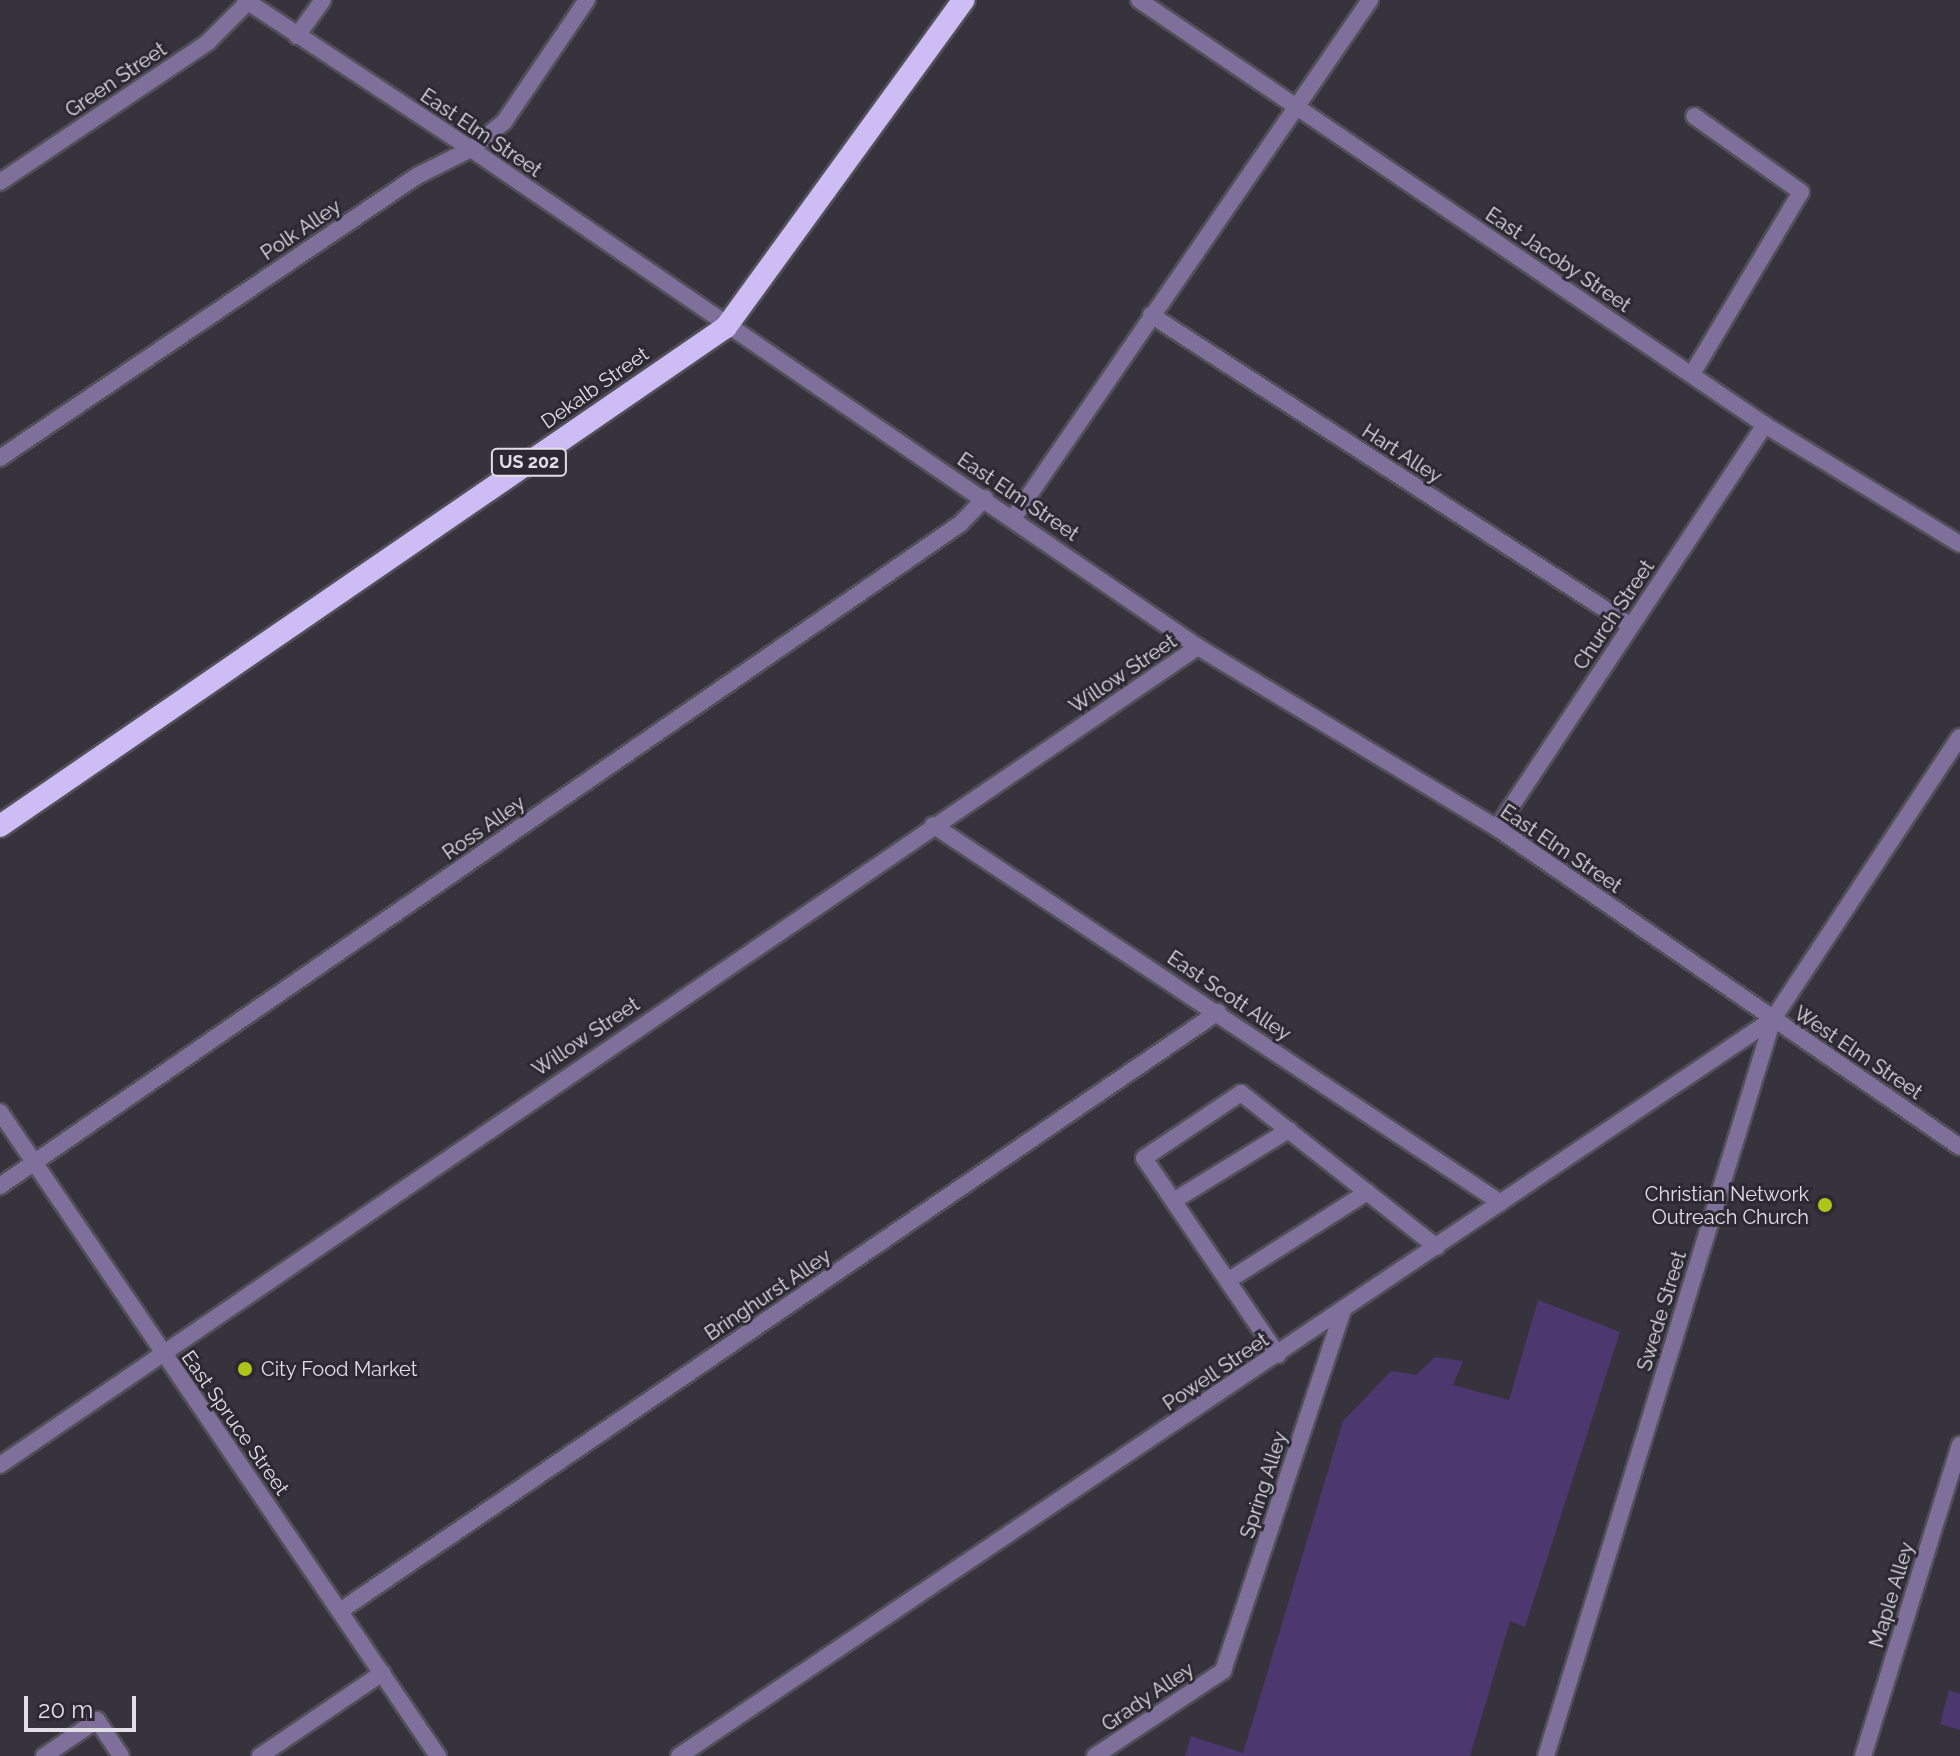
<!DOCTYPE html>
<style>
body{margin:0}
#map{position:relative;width:1960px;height:1756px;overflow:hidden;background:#36333c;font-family:Raleway,sans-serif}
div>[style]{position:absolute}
.building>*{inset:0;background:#4c376f}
.roads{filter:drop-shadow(2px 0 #514f57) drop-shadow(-2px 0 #514f57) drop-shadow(0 2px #514f57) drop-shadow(0 -2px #514f57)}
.service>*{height:16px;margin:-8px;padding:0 8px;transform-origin:8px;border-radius:8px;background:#7e6f9b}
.minor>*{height:16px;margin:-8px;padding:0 8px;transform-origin:8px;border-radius:8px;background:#7e6f9b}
.tertiary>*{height:16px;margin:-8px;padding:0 8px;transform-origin:8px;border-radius:8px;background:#7e6f9b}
.trunk>*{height:22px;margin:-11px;padding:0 11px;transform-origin:11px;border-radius:11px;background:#cebcf5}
.dots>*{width:22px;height:22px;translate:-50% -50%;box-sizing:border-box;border:4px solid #2c2932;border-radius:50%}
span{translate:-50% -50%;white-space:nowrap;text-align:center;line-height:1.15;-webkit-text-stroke:6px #2c2932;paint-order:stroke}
.shield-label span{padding:2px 6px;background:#2c2932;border:2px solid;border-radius:6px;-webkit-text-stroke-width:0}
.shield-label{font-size:18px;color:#e1dfe5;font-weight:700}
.street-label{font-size:20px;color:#e1dfe5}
.poi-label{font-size:20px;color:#e1dfe5}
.right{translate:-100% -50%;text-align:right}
.left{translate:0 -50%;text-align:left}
.scale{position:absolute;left:24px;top:1696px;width:112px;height:36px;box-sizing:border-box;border:4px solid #e1dfe5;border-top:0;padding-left:10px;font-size:24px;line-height:28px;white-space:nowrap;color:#e1dfe5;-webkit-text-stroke:6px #2c2932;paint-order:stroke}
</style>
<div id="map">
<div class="building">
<i style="clip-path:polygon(1538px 1300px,1620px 1332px,1525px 1627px,1510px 1621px,1470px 1756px,1185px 1756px,1191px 1736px,1243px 1753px,1343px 1421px,1391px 1371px,1416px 1375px,1435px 1357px,1463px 1361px,1453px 1385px,1509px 1400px)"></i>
<i style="clip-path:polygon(1949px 1690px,1960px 1694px,1960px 1730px,1940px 1724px)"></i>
</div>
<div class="roads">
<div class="service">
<i style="left:1151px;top:315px;width:572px;rotate:32.94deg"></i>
<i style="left:1692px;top:374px;width:212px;rotate:-59.1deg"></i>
<i style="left:1801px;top:192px;width:131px;rotate:-144.6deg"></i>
<i style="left:0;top:458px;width:503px;rotate:-34.07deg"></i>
<i style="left:417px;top:176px;width:60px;rotate:-26.6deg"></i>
<i style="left:471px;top:149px;width:43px;rotate:-39.3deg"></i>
<i style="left:504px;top:122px;width:148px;rotate:-55.8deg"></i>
<i style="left:933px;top:825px;width:682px;rotate:33.64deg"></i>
<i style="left:0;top:1186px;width:1166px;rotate:-34.59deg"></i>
<i style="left:960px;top:524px;width:36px;rotate:-46deg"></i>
<i style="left:1175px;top:1200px;width:134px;rotate:-31.6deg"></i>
<i style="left:1229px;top:1280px;width:164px;rotate:-32.5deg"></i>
<i style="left:1278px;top:1355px;width:238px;rotate:-124.2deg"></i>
<i style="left:1144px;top:1158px;width:117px;rotate:-33.8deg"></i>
<i style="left:1241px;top:1093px;width:249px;rotate:38.2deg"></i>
<i style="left:340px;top:1611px;width:1063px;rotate:-34.3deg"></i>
<i style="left:44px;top:1756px;width:64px;rotate:-34.2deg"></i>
<i style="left:97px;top:1720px;width:43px;rotate:56.3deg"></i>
<i style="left:260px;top:1756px;width:148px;rotate:-34.2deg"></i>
<i style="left:1095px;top:1756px;width:154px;rotate:-33.6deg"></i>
<i style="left:1223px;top:1671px;width:379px;rotate:-71.6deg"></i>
<i style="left:1863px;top:1756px;width:326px;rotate:-72.7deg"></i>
</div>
<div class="minor">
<i style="left:245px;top:0;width:271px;rotate:33.4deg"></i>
<i style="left:471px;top:149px;width:881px;rotate:34.41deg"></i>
<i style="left:1198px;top:647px;width:350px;rotate:31.2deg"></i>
<i style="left:1497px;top:828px;width:562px;rotate:34.57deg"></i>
<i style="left:1139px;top:0;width:757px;rotate:34.17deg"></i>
<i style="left:1765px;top:425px;width:228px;rotate:31.4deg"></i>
<i style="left:297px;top:36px;width:44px;rotate:-54.2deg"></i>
<i style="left:0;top:182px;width:251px;rotate:-33.9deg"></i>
<i style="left:208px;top:42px;width:57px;rotate:-45deg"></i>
<i style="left:1014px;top:517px;width:628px;rotate:-55.45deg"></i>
<i style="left:1497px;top:828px;width:484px;rotate:-56.4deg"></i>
<i style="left:0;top:1112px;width:779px;rotate:55.78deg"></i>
<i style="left:0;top:1465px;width:1451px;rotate:-34.33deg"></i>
<i style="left:679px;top:1756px;width:1319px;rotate:-33.97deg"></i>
</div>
<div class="tertiary">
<i style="left:1546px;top:1756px;width:771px;rotate:-72.88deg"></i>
<i style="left:1773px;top:1019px;width:338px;rotate:-56.5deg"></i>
</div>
<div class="trunk">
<i style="left:0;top:826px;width:881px;rotate:-34.5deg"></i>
<i style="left:726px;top:327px;width:404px;rotate:-54deg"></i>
</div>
</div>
<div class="dots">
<i style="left:1825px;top:1205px;background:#abc616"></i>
<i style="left:245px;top:1369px;background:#abc616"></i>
</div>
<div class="shield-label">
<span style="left:529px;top:462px">US 202</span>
</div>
<div class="street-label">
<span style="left:116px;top:80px;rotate:-34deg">Green Street</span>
<span style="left:481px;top:133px;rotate:34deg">East Elm Street</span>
<span style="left:301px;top:230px;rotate:-34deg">Polk Alley</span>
<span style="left:1558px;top:260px;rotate:34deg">East Jacoby Street</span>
<span style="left:595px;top:388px;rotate:-35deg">Dekalb Street</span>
<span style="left:1402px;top:454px;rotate:33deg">Hart Alley</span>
<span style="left:1018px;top:497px;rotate:34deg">East Elm Street</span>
<span style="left:1614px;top:615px;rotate:-56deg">Church Street</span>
<span style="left:1123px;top:674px;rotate:-34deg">Willow Street</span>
<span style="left:484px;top:828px;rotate:-35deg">Ross Alley</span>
<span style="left:1561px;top:849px;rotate:34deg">East Elm Street</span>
<span style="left:1229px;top:996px;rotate:34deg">East Scott Alley</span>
<span style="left:586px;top:1037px;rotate:-34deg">Willow Street</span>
<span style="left:1858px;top:1053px;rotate:34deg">West Elm Street</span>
<span style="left:768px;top:1295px;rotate:-34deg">Bringhurst Alley</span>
<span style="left:1662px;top:1311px;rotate:-73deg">Swede Street</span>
<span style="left:1216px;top:1372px;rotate:-34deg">Powell Street</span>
<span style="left:235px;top:1423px;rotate:55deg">East Spruce Street</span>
<span style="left:1264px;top:1485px;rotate:-72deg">Spring Alley</span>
<span style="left:1892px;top:1595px;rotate:-73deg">Maple Alley</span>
<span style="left:1148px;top:1697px;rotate:-34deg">Grady Alley</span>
</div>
<div class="poi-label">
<span class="right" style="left:1809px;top:1206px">Christian Network<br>Outreach Church</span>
<span class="left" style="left:261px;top:1369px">City Food Market</span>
</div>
<div class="scale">20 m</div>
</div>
